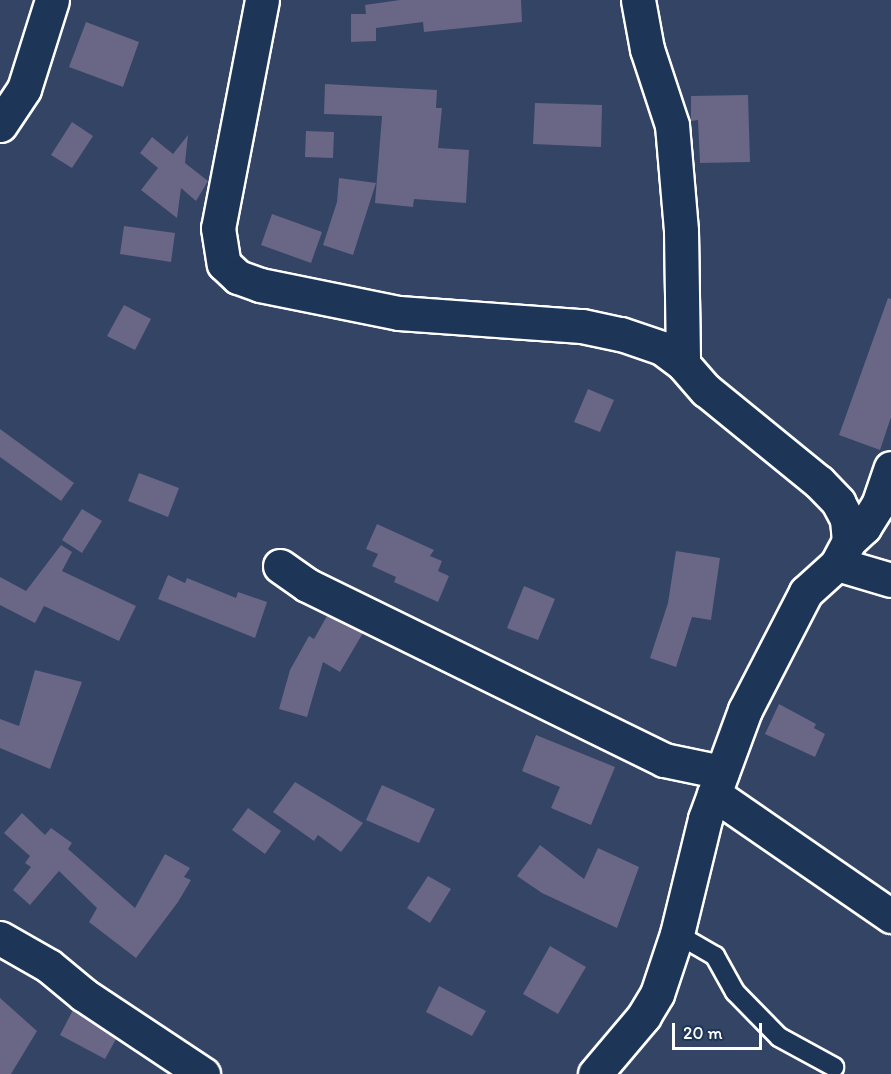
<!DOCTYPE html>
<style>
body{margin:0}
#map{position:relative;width:891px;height:1074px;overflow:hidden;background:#344465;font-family:Itim,sans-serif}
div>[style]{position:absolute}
.building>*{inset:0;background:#696686}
.roads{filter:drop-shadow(2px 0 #fff) drop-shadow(-2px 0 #fff) drop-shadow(0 2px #fff) drop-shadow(0 -2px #fff)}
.service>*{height:18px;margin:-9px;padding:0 9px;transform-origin:9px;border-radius:9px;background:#1d3557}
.minor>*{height:33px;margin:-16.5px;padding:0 16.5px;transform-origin:16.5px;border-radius:16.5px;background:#1d3557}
span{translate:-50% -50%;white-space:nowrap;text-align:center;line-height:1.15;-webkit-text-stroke:5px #1d3557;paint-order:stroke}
.scale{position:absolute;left:672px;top:1023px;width:90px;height:27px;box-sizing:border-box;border:3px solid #fff;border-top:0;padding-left:8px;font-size:18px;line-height:21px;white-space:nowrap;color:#fff;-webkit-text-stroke:4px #1d3557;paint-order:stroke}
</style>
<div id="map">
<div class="building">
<i style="clip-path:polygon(400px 0,521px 0,522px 22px,424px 32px,423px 22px,376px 28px,376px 41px,351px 42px,351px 14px,366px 14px,365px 5px)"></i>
<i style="clip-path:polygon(86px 22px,139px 42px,123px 87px,69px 67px)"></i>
<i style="clip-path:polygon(325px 84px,437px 90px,436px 108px,442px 108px,438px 148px,469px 150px,466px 203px,414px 199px,413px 207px,375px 203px,382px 116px,324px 114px)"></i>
<i style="clip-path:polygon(748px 95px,750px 162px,700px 163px,698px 120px,691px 121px,691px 96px)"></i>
<i style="clip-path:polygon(535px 103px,602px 105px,601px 147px,533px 144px)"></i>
<i style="clip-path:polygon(72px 122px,93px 136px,72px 168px,51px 155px)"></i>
<i style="clip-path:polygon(306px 131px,334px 132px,333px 158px,305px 157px)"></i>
<i style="clip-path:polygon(188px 135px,185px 163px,208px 181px,196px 201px,181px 188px,177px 218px,141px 190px,158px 168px,140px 153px,152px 137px,173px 154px)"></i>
<i style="clip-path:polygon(339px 178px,376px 183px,353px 255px,323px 245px,337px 202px)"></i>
<i style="clip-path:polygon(272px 214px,322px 232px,311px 263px,261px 245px)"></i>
<i style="clip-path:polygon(124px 226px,175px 233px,171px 262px,120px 254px)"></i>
<i style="clip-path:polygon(888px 298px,891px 299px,891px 417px,880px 450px,839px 435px)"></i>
<i style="clip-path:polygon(124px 305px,151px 319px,135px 350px,107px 336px)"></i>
<i style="clip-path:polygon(588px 389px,614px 400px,600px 432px,574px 422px)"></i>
<i style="clip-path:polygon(0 429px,74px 483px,61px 501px,0 457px)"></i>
<i style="clip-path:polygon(139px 473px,179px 488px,168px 517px,128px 501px)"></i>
<i style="clip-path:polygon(82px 509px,102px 521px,82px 553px,62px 540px)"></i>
<i style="clip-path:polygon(377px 524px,434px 550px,430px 556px,442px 561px,438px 571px,449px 576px,438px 602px,394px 582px,396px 577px,372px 566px,378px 554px,366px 549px)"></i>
<i style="clip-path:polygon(61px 545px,72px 552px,62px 571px,136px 606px,119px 641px,44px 606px,35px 623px,0 605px,0 577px,26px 591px)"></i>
<i style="clip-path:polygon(676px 551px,720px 558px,711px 620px,692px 617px,676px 667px,650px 658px,668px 603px)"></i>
<i style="clip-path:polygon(168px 575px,185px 583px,187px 578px,236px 598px,238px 592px,267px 602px,255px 638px,158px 599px)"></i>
<i style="clip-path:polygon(524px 586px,555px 599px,538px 640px,507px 628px)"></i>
<i style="clip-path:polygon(327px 616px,363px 633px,340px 672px,323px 662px,307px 717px,279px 709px,290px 670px,309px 636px,314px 639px)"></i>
<i style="clip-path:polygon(35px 670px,82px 682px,50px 769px,0 748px,0 719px,19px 726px)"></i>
<i style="clip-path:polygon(779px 704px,816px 724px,814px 728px,825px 734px,815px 757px,765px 734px)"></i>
<i style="clip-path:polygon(536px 735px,615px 767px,591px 825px,551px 808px,560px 787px,522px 771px)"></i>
<i style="clip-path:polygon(295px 782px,363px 823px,341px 852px,318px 835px,314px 841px,273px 812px)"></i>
<i style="clip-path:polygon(382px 785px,435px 809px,419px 843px,366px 820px)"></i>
<i style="clip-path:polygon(248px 808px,281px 831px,265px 854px,232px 830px)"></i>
<i style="clip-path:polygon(22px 813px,45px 835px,51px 828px,72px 843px,68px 849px,135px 908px,165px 854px,190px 868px,184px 877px,191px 880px,178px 902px,136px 958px,89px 922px,97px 908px,59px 871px,30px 905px,13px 890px,31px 867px,25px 863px,30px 856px,4px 833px)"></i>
<i style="clip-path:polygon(540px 845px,584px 879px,598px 848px,639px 867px,617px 928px,542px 893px,517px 876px)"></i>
<i style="clip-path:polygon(428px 876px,451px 889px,430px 923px,407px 908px)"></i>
<i style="clip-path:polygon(550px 946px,586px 967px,558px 1014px,523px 994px)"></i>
<i style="clip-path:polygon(439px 986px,486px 1011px,472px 1036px,426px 1012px)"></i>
<i style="clip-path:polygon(0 998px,37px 1031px,11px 1074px,0 1074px)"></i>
<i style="clip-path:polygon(73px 1010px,116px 1039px,105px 1059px,60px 1035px)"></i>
</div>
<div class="roads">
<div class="service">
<i style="left:677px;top:934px;width:44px;rotate:30.1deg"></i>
<i style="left:715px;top:956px;width:41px;rotate:60.9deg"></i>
<i style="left:735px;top:992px;width:63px;rotate:45.6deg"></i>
<i style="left:779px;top:1037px;width:63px;rotate:28.6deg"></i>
</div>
<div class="minor">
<i style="left:262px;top:0;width:232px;rotate:100.9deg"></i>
<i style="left:218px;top:228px;width:36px;rotate:81deg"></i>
<i style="left:224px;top:264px;width:19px;rotate:43deg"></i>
<i style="left:238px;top:277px;width:23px;rotate:20deg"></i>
<i style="left:260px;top:285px;width:142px;rotate:11.4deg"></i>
<i style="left:399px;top:313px;width:183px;rotate:4.1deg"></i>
<i style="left:582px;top:326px;width:40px;rotate:12deg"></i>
<i style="left:621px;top:334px;width:43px;rotate:18.9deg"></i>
<i style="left:662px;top:348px;width:26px;rotate:37deg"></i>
<i style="left:683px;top:364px;width:35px;rotate:49deg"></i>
<i style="left:706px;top:390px;width:146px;rotate:39.2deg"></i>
<i style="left:819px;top:482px;width:28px;rotate:46deg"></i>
<i style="left:838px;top:502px;width:19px;rotate:62deg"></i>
<i style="left:847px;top:519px;width:22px;rotate:85deg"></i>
<i style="left:849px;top:541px;width:26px;rotate:118deg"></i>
<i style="left:837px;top:564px;width:42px;rotate:137.9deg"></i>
<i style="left:806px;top:592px;width:133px;rotate:117.3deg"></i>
<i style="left:745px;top:710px;width:116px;rotate:110.2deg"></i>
<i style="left:705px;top:819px;width:118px;rotate:103.7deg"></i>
<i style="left:677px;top:934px;width:63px;rotate:108.4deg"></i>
<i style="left:657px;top:994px;width:26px;rotate:121deg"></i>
<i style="left:644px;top:1016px;width:76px;rotate:130.2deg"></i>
<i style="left:638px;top:0;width:50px;rotate:79.6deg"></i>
<i style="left:647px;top:49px;width:80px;rotate:71.8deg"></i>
<i style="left:672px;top:125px;width:106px;rotate:85.1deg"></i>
<i style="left:681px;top:231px;width:133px;rotate:89.1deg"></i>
<i style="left:0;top:125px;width:43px;rotate:-56.3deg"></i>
<i style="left:24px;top:89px;width:93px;rotate:-72.5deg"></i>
<i style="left:849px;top:541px;width:21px;rotate:-43deg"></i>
<i style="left:864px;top:527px;width:26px;rotate:-58deg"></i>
<i style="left:878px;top:505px;width:39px;rotate:-71deg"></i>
<i style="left:837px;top:564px;width:56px;rotate:16.5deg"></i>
<i style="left:280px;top:566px;width:33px;rotate:35deg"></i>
<i style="left:307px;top:585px;width:398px;rotate:26.1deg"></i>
<i style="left:664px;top:760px;width:59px;rotate:11.7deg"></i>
<i style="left:714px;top:794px;width:215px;rotate:34.6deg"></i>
<i style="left:0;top:938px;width:56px;rotate:29.7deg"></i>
<i style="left:49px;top:966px;width:45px;rotate:39.6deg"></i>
<i style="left:84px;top:995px;width:143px;rotate:33.6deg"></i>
</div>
</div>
<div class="scale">20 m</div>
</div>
